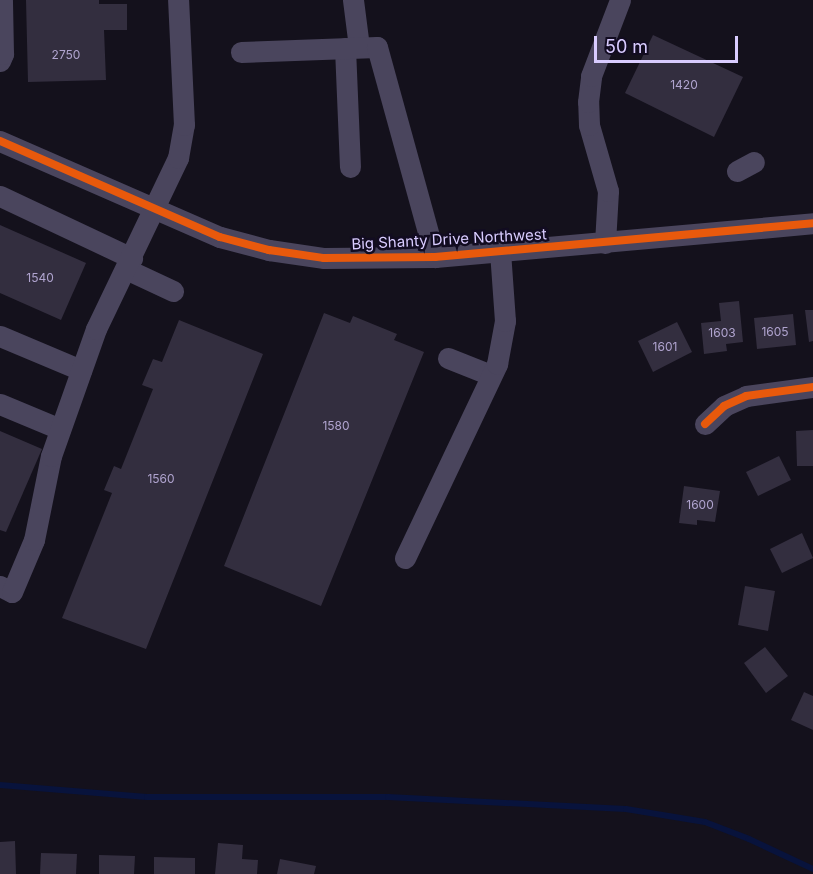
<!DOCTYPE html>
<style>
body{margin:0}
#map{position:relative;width:813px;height:874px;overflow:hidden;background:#14111c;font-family:Inter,sans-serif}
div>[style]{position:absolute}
.stream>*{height:6px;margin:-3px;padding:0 3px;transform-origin:3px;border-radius:3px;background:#08133c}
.building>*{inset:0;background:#332e3f}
.minor>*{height:21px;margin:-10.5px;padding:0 10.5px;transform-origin:10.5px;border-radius:10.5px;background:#4a455d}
.cycleway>*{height:8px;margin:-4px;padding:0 4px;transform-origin:4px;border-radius:4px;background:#e8590c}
span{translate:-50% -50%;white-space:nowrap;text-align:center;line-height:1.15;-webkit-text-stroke:5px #120c21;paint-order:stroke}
.number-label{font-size:12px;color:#b0a4cf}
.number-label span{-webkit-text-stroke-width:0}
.street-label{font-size:15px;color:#d9ccff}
.scale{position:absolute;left:594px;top:36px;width:144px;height:27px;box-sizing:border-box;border:3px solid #d9ccff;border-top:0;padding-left:8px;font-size:18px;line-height:21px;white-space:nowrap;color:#d9ccff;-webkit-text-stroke:4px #120c21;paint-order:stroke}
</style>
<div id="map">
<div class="stream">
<i style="left:0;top:785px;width:147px;rotate:4.7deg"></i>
<i style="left:147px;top:797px;width:241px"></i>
<i style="left:388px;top:797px;width:238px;rotate:2.9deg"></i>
<i style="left:626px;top:809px;width:80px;rotate:9.3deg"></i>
<i style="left:705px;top:822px;width:47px;rotate:21.1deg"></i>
<i style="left:749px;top:839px;width:71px;rotate:25.1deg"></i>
</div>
<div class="building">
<i style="clip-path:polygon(26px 0,99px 0,99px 4px,127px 4px,127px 30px,104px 30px,106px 80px,28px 82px)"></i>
<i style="clip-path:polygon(653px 35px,743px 77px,714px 137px,625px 93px)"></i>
<i style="clip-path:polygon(0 225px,86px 263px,61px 320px,0 293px)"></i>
<i style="clip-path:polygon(739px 301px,743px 342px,726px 344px,727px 351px,704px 354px,701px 323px,721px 321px,719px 303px)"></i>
<i style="clip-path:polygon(805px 310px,813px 310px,813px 341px,809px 342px)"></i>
<i style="clip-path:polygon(324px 313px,350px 323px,353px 316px,397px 334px,394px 340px,424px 352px,321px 606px,224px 566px)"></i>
<i style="clip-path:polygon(793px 314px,796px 345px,757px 349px,754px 318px)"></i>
<i style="clip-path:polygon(179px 320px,263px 354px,146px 649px,62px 618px,112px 493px,104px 490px,114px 466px,121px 469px,153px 389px,142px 385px,153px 359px,162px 362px)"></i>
<i style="clip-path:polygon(677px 322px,692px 352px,653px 372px,638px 341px)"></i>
<i style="clip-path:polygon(813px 430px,813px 466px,797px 466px,796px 431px)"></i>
<i style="clip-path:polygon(0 431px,42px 449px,6px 532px,0 530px)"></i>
<i style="clip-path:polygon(779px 456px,791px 480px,758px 496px,746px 472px)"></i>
<i style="clip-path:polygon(684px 486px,720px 491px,715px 522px,697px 520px,697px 525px,679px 523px)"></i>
<i style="clip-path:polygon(802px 533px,813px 558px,782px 573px,770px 549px)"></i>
<i style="clip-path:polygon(745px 586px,775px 591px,768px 631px,738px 625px)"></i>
<i style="clip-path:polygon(765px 647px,788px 676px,766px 693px,744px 663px)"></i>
<i style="clip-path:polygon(804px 692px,813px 696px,813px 730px,791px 720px)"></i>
<i style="clip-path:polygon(15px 841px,16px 874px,0 874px,0 842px)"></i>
<i style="clip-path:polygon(218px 843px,243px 845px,242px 859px,258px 860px,257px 874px,215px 874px)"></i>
<i style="clip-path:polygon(41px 853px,77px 854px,76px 874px,40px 874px)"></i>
<i style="clip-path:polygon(99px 855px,135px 856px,134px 874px,99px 874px)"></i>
<i style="clip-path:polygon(154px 857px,195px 858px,195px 874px,154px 874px)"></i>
<i style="clip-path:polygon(280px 859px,316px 866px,314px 874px,277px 874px)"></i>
</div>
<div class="minor">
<i style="left:353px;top:0;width:47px;rotate:82.7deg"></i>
<i style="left:345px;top:48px;width:119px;rotate:87.6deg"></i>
<i style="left:241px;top:52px;width:136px;rotate:-2.1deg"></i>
<i style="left:377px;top:47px;width:218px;rotate:74.6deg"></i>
<i style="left:0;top:61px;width:8px;rotate:-67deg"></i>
<i style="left:3px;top:54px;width:54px;rotate:-91.1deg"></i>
<i style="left:0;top:141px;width:240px;rotate:23.6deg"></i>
<i style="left:220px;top:237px;width:51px;rotate:14.9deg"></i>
<i style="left:269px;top:250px;width:56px;rotate:8.3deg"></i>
<i style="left:324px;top:258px;width:111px;rotate:-0.5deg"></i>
<i style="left:435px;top:257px;width:380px;rotate:-5.1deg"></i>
<i style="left:737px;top:171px;width:19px;rotate:-28deg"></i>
<i style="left:0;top:196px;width:146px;rotate:25.2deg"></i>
<i style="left:605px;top:243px;width:52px;rotate:-86.7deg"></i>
<i style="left:608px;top:191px;width:69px;rotate:-106.1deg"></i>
<i style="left:589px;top:125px;width:23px;rotate:-92deg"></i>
<i style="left:588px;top:102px;width:26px;rotate:-83deg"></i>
<i style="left:591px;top:76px;width:81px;rotate:-69.1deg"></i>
<i style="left:126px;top:269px;width:52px;rotate:25.1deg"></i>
<i style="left:0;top:336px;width:88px;rotate:22.8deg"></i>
<i style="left:448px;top:358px;width:46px;rotate:21.6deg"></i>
<i style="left:0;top:404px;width:65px;rotate:22.6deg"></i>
<i style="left:705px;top:424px;width:26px;rotate:-43deg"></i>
<i style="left:724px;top:406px;width:24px;rotate:-24deg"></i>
<i style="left:746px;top:396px;width:68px;rotate:-7.7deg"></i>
<i style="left:405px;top:558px;width:215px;rotate:-64.6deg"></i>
<i style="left:497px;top:364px;width:44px;rotate:-79.5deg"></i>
<i style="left:505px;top:321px;width:69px;rotate:-94.1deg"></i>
<i style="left:0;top:586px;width:13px;rotate:27deg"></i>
<i style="left:12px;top:592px;width:56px;rotate:-67.1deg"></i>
<i style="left:34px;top:540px;width:86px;rotate:-78.6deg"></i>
<i style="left:51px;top:456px;width:135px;rotate:-70.5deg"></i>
<i style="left:96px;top:329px;width:190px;rotate:-64.4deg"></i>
<i style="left:178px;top:158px;width:34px;rotate:-80deg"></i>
<i style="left:184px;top:125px;width:125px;rotate:-92.7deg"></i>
</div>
<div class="cycleway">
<i style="left:0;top:141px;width:240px;rotate:23.6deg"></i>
<i style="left:220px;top:237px;width:51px;rotate:14.9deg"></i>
<i style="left:269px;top:250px;width:56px;rotate:8.3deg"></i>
<i style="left:324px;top:258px;width:111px;rotate:-0.5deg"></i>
<i style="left:435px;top:257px;width:380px;rotate:-5.1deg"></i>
<i style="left:705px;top:424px;width:26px;rotate:-43deg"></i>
<i style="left:724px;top:406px;width:24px;rotate:-24deg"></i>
<i style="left:746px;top:396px;width:68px;rotate:-7.7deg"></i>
</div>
<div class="number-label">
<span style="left:66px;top:55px">2750</span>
<span style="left:684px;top:85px">1420</span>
<span style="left:40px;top:278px">1540</span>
<span style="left:775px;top:332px">1605</span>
<span style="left:722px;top:333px">1603</span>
<span style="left:665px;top:347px">1601</span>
<span style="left:336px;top:426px">1580</span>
<span style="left:161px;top:479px">1560</span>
<span style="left:700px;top:505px">1600</span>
</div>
<div class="street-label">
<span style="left:449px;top:239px;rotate:-3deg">Big Shanty Drive Northwest</span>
</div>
<div class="scale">50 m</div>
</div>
